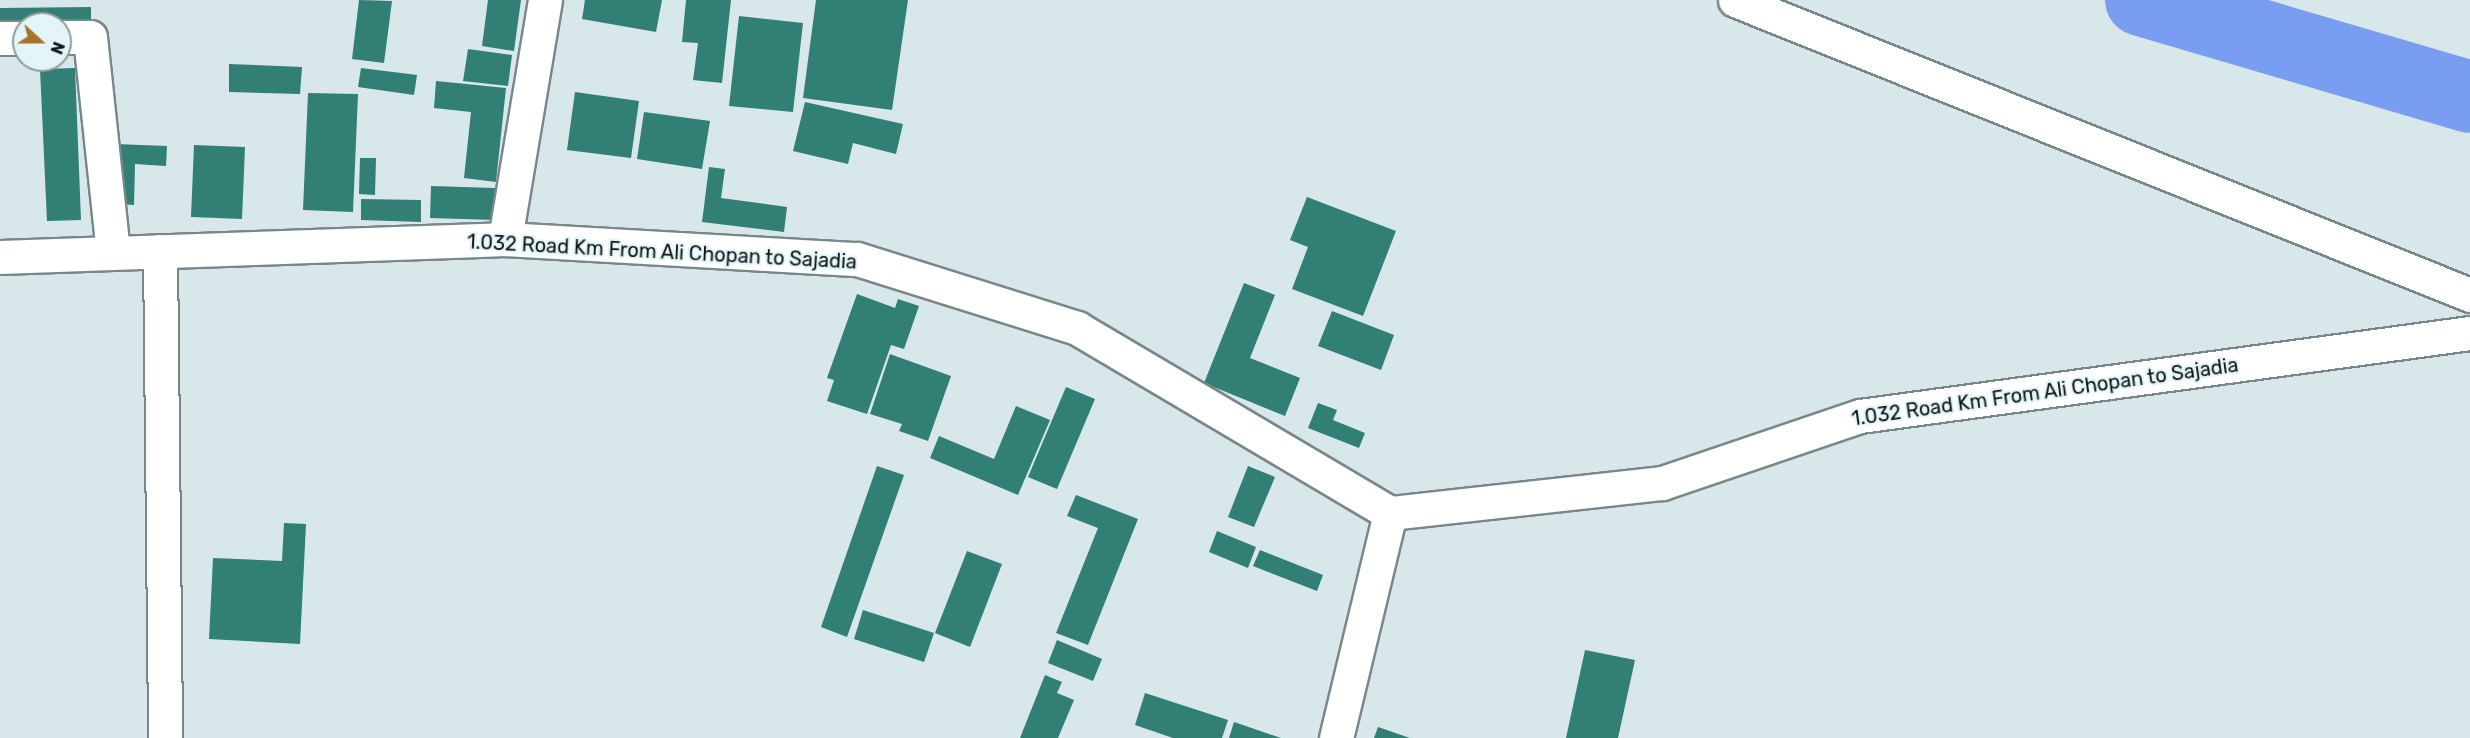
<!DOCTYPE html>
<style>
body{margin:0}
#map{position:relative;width:2470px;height:738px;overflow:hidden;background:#d7e7ea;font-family:Rubik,sans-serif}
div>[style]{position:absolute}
.river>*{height:72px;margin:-36px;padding:0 36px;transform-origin:36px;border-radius:36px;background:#799df1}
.building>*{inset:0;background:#317f75}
.roads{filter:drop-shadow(2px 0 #78878a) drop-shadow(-2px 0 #78878a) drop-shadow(0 2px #78878a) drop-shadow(0 -2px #78878a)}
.street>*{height:33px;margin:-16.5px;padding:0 16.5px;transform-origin:16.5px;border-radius:16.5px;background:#fff}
span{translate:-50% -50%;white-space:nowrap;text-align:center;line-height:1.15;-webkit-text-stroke:4.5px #e4f5f8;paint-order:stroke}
.street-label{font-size:20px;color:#0f1415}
.north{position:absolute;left:12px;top:12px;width:60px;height:60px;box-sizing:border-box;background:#e4f5f8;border:2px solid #8f9b9d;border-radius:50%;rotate:111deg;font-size:16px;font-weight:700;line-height:24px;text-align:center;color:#0f1415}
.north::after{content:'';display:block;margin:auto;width:21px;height:27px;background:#a47528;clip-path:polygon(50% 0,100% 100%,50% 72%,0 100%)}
</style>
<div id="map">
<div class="river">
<i style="left:2141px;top:0;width:343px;rotate:16.4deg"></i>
</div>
<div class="building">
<i style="clip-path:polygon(359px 0,392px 1px,384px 63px,352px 59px)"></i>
<i style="clip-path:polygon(488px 0,521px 0,514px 51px,482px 46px)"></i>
<i style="clip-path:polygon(585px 0,662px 0,656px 32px,582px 19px)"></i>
<i style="clip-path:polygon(686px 0,731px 0,722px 83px,693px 80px,698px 43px,682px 42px)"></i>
<i style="clip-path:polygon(816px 0,908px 0,892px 110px,803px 98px)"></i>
<i style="clip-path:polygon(91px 7px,91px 32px,60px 24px,24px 24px,0 33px,0 8px)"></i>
<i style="clip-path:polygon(739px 16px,803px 23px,793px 112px,729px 106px)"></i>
<i style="clip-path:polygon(468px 49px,512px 55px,508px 86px,463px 81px)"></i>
<i style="clip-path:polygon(229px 64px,302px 67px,300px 94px,229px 92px)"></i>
<i style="clip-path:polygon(75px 68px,81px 220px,47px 221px,40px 69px)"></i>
<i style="clip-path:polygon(361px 68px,417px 75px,414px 95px,358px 87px)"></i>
<i style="clip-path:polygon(436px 81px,506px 88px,496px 182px,464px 178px,471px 112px,434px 108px)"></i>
<i style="clip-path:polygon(575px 92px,639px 101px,631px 158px,567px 150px)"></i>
<i style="clip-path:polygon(308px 93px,358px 94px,353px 212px,303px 210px)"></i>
<i style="clip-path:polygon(805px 102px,903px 124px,896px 154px,853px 143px,848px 164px,793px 151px)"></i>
<i style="clip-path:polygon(644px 112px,710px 121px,702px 169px,637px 159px)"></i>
<i style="clip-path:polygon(115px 144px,167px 146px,166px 166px,135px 164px,134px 205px,113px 204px)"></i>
<i style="clip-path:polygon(194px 145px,245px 147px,242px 219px,191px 217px)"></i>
<i style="clip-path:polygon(360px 158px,376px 158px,375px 195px,359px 194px)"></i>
<i style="clip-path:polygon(709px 167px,725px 169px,721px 198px,787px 207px,784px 232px,702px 222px)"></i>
<i style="clip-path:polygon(431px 186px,495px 188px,494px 220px,430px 218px)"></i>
<i style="clip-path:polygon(1307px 197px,1396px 231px,1363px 316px,1292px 289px,1308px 247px,1290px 240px)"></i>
<i style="clip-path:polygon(361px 199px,421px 200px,421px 222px,361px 220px)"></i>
<i style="clip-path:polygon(1244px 283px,1275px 295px,1250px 358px,1300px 378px,1285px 416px,1204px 383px)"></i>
<i style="clip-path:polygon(857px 294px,895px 308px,898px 299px,919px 306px,904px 349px,891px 345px,867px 414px,827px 401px,834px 380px,827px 378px)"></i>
<i style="clip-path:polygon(1332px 311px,1394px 335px,1381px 370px,1318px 346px)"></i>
<i style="clip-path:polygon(890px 354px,951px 376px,928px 441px,899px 431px,902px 424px,870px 414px)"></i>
<i style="clip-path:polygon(1066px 387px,1095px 399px,1057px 489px,1028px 477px)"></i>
<i style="clip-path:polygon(1318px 403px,1337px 410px,1333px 420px,1365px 433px,1359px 448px,1308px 428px)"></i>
<i style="clip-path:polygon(1016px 406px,1050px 420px,1018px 495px,930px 458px,939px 436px,994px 459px)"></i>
<i style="clip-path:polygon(877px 466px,904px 475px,847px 637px,821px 627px)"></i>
<i style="clip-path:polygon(1248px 466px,1275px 477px,1254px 527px,1228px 517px)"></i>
<i style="clip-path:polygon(1076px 495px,1138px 519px,1088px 645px,1056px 633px,1098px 528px,1067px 516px)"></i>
<i style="clip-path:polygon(284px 523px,306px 524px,300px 644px,209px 639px,213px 558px,282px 561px)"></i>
<i style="clip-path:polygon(1217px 531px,1256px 547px,1248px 568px,1209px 552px)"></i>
<i style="clip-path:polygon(1260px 550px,1323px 575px,1317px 591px,1253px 566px)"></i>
<i style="clip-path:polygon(967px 551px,1002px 564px,970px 647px,935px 633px)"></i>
<i style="clip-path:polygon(863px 610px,934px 633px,924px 662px,854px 639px)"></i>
<i style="clip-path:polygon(1057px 640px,1102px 659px,1093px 681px,1048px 663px)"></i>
<i style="clip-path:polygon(1585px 650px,1635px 660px,1618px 738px,1566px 738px)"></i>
<i style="clip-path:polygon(1045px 675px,1062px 682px,1057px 693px,1074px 700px,1058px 738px,1020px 738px)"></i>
<i style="clip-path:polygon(1145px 693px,1228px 720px,1222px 738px,1173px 738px,1135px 725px)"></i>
<i style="clip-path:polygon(1234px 722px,1281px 738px,1229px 738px)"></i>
<i style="clip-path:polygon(1378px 727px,1410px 738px,1374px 738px)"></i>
</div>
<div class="roads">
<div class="street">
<i style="left:1735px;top:0;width:792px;rotate:21.87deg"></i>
<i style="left:60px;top:37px;width:30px"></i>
<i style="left:90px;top:37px;width:216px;rotate:83.9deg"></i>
<i style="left:0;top:38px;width:24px"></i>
<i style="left:505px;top:239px;width:242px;rotate:-80.5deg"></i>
<i style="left:160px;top:251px;width:487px;rotate:89.4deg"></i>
<i style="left:0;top:257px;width:505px;rotate:-2.04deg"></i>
<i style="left:505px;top:239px;width:353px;rotate:3.3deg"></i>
<i style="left:857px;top:259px;width:231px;rotate:17.4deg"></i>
<i style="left:1077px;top:328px;width:364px;rotate:30.6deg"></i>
<i style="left:1390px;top:513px;width:274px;rotate:-6.3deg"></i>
<i style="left:1662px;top:483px;width:209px;rotate:-18.7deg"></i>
<i style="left:1860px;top:416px;width:616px;rotate:-7.75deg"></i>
<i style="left:1336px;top:738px;width:231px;rotate:-76.5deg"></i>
</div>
</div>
<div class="street-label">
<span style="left:662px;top:252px;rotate:3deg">1.032 Road Km From Ali Chopan to Sajadia</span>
<span style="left:2045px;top:392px;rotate:-8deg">1.032 Road Km From Ali Chopan to Sajadia</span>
</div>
<div class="north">N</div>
</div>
